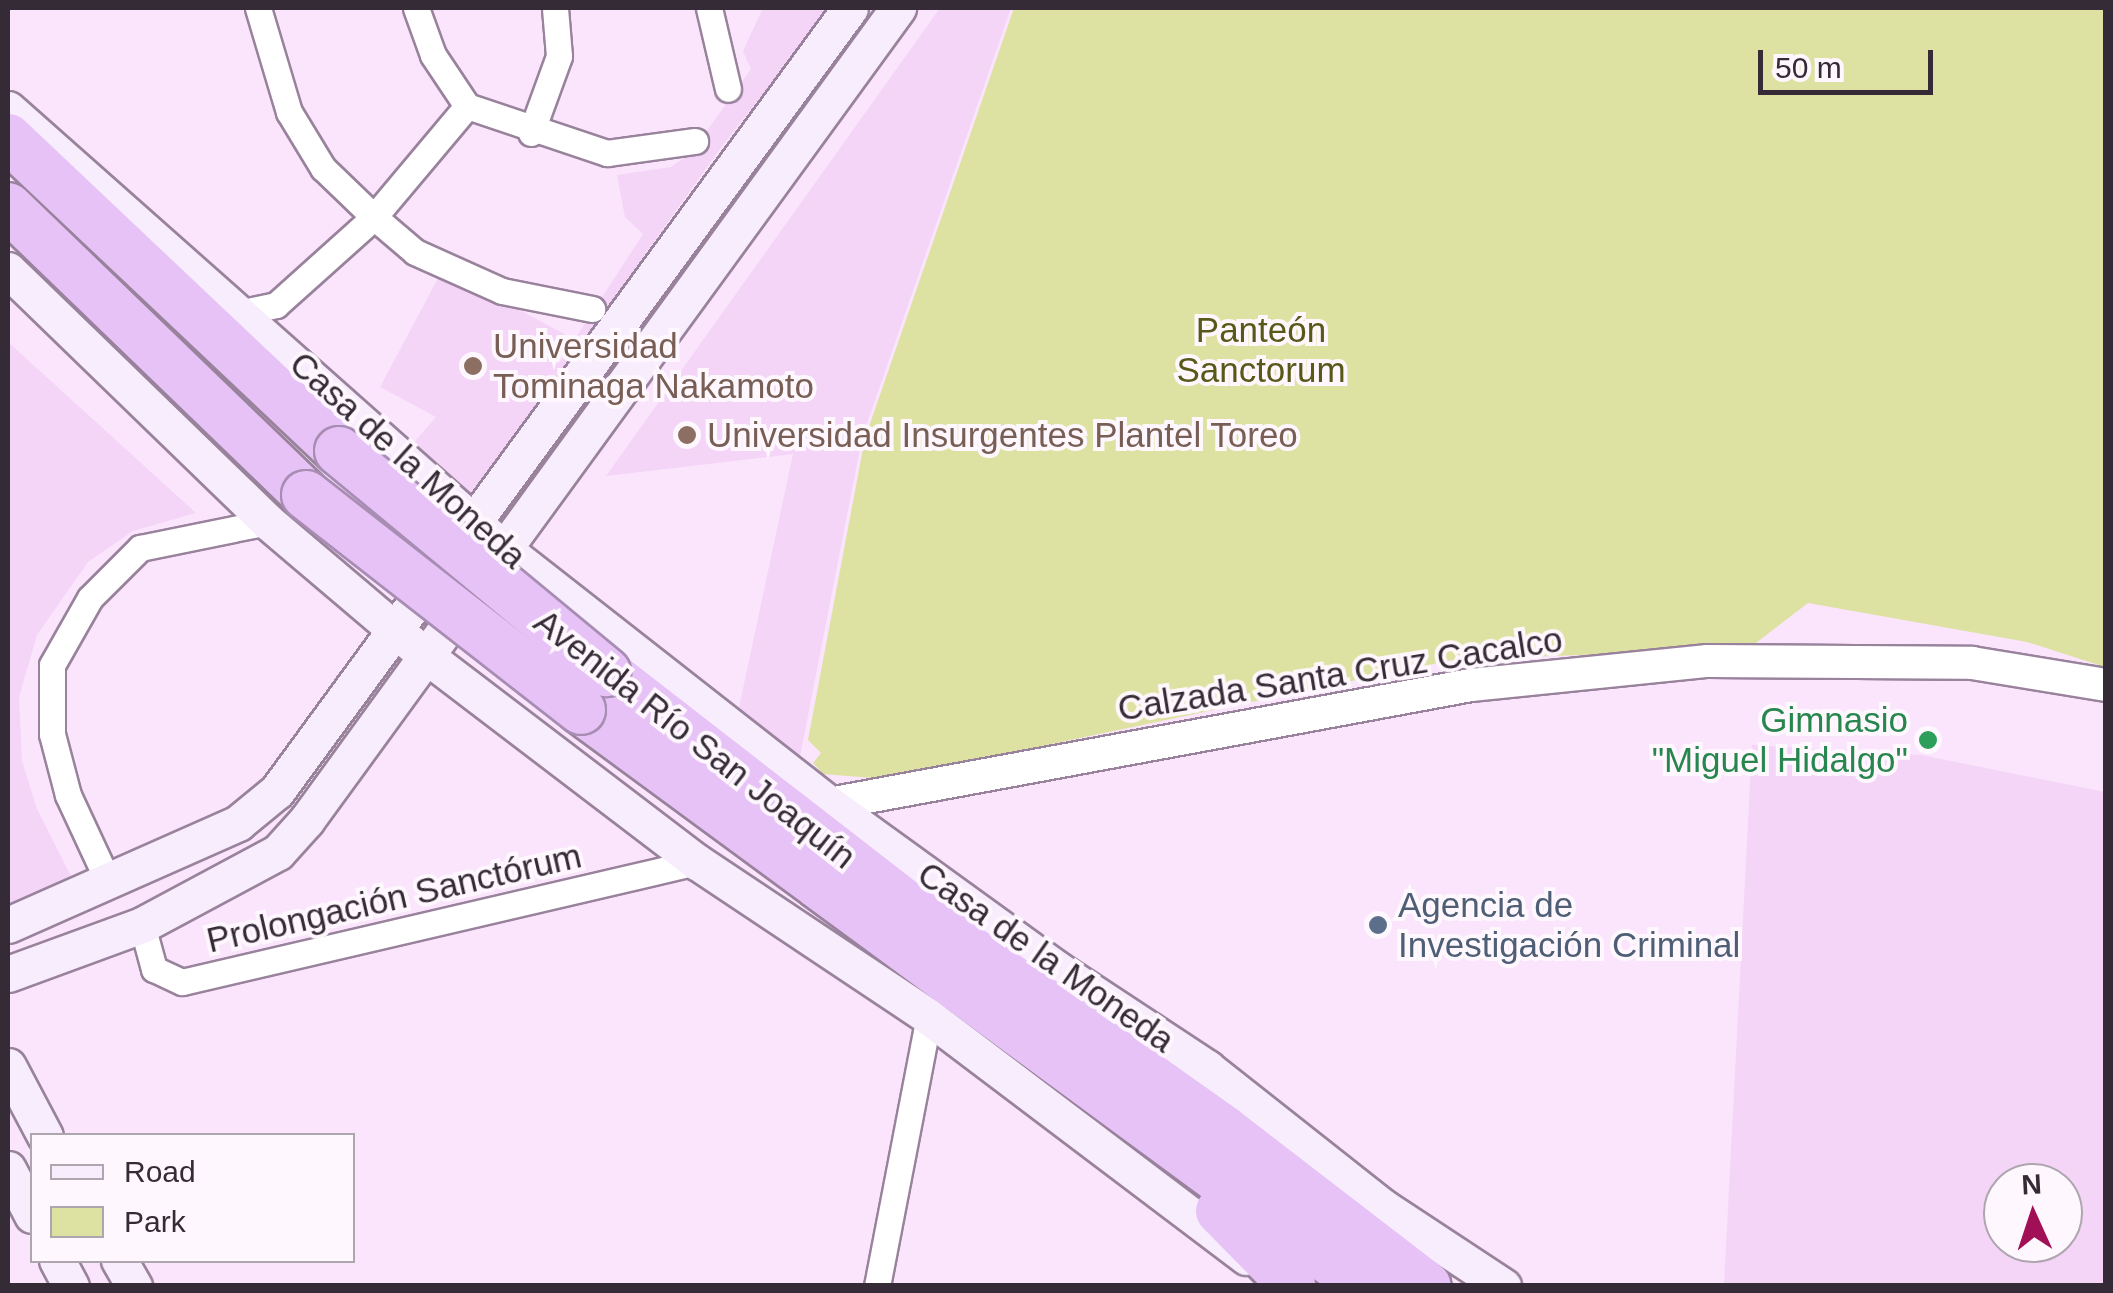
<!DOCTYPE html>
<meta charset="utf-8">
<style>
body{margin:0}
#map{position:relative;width:2113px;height:1293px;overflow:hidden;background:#fae5fc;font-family:Arial,sans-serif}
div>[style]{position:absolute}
.built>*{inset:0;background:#f4d5f8}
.green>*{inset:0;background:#dde2a2}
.roads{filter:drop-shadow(2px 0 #99829c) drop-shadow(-2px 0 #99829c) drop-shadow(0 2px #99829c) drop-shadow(0 -2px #99829c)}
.minor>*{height:25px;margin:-12.5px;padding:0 12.5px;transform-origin:12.5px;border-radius:12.5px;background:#fff}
.tertiary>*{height:32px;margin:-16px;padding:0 16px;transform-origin:16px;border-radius:16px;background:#fff}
.secondary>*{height:35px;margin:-17.5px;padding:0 17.5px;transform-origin:17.5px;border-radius:17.5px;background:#f8edfc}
.motorway>*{height:48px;margin:-24px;padding:0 24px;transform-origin:24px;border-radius:24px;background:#e6c2f6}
.bridges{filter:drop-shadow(2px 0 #a88db3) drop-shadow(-2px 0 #a88db3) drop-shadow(0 2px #a88db3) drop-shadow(0 -2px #a88db3)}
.motorway-bridge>*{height:48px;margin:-24px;padding:0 24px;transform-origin:24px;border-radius:24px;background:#e6c2f6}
.dots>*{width:28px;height:28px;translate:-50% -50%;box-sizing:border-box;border:5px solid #fef8fe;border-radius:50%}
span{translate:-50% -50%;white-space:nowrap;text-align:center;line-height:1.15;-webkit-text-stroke:8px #fef8fe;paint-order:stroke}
.park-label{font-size:35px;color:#565918}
.education-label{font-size:35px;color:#785e54}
.left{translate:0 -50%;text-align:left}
.street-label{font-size:35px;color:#352b36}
.leisure-label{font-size:35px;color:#27864d}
.right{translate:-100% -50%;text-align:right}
.service-label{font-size:35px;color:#4e5e75}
.frame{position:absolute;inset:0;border:10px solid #352b36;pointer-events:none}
.legend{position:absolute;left:30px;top:1133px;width:325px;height:130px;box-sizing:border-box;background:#fef8fe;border:2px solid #aea6ae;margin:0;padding:12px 18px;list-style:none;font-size:30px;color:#352b36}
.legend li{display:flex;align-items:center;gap:20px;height:50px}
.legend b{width:50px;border:2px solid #aea6ae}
.north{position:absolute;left:1983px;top:1163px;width:100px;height:100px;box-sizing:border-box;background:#fef8fe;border:2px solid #aea6ae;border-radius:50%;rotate:357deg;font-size:28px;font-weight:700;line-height:40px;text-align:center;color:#352b36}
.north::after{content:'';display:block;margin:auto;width:35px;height:45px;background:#a11056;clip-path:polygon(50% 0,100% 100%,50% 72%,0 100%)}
.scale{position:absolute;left:1758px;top:50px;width:175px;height:45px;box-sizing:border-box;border:5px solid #352b36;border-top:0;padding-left:12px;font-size:30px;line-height:35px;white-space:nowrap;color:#352b36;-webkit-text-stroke:8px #fef8fe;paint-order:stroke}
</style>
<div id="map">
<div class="built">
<i style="clip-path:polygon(763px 8px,831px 8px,722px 146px,469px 502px,411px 446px,436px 417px,380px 387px,443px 269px,568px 336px,558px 365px,643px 234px,625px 217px,617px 175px,671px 167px,691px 153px,751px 69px,743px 51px)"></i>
<i style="clip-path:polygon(940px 8px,1011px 8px,862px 438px,799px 762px,738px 712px,793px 454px,606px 476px)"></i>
<i style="clip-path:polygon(8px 342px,196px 513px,133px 531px,88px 562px,37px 635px,19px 697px,22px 761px,37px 809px,73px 880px,8px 910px)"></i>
<i style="clip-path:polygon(evenodd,1752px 745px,1921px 755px,2105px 792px,2105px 1285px,1724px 1285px,1752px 745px,2063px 1183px,2063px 1243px,2003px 1243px,2003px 1183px,2063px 1183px)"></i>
</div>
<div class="green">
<i style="clip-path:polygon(1014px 8px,2105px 8px,2105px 667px,2027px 642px,1808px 603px,1748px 649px,1526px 657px,1524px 645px,885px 779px,823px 774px,813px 763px,821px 753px,808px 740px,865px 438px)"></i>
</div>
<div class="roads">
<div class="minor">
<i style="left:258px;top:8px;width:109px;rotate:73.4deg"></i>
<i style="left:289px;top:112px;width:66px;rotate:58.7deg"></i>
<i style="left:323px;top:168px;width:71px;rotate:43.9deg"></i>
<i style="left:374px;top:217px;width:54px;rotate:40.5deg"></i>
<i style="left:415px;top:252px;width:95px;rotate:24.1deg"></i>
<i style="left:502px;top:291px;width:92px;rotate:11.3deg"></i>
<i style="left:416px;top:8px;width:50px;rotate:70.1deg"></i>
<i style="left:433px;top:55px;width:61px;rotate:56.3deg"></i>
<i style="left:467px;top:106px;width:148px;rotate:18.6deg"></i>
<i style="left:607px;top:153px;width:89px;rotate:-7.8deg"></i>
<i style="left:709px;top:8px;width:83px;rotate:76.8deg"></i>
<i style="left:531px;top:133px;width:82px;rotate:-70deg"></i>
<i style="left:559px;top:56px;width:48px;rotate:-94.8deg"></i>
<i style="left:243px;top:312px;width:34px;rotate:-12deg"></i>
<i style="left:276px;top:305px;width:132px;rotate:-41.9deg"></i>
<i style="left:374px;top:217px;width:145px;rotate:-50deg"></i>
<i style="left:107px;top:879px;width:93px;rotate:-114.9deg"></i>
<i style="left:68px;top:795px;width:63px;rotate:-104.7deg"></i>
<i style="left:52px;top:734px;width:69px;rotate:-90deg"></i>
<i style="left:52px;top:665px;width:77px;rotate:-60.4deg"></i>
<i style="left:90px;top:598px;width:71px;rotate:-45deg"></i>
<i style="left:140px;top:548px;width:131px;rotate:-11.5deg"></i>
<i style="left:142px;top:925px;width:46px;rotate:74.7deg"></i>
<i style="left:154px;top:969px;width:31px;rotate:25deg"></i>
<i style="left:182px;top:982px;width:529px;rotate:-13.12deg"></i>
<i style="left:877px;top:1286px;width:274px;rotate:-79.1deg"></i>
</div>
<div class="tertiary">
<i style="left:829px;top:804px;width:653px;rotate:-10.5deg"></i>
<i style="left:1471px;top:685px;width:238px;rotate:-5.8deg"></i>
<i style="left:1708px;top:661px;width:264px;rotate:0.4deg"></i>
<i style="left:1972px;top:663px;width:136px;rotate:9.3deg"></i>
</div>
<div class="secondary">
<i style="left:8px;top:109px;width:663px;rotate:41.58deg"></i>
<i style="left:504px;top:549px;width:413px;rotate:38.1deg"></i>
<i style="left:829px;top:804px;width:281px;rotate:35.9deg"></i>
<i style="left:1057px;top:969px;width:180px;rotate:33.4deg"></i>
<i style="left:1207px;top:1068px;width:224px;rotate:38.3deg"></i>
<i style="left:1383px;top:1207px;width:144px;rotate:33.4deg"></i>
<i style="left:8px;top:270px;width:362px;rotate:44.1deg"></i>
<i style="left:268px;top:522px;width:206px;rotate:40.3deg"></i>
<i style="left:425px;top:655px;width:342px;rotate:37.3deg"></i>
<i style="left:697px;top:862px;width:279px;rotate:33.7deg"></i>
<i style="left:929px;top:1017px;width:398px;rotate:37.1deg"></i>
<i style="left:8px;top:925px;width:252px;rotate:-23.9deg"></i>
<i style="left:238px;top:823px;width:50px;rotate:-39.4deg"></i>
<i style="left:277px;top:791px;width:970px;rotate:-53.8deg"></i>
<i style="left:8px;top:974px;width:143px;rotate:-20.1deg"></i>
<i style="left:142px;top:925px;width:154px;rotate:-28.2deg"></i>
<i style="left:278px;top:852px;width:42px;rotate:-47.9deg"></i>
<i style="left:306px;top:821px;width:1006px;rotate:-53.94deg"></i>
<i style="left:8px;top:1066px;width:79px;rotate:62.1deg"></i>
<i style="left:8px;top:1169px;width:52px;rotate:62.4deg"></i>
<i style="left:57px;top:1260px;width:30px;rotate:62deg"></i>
<i style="left:119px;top:1260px;width:30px;rotate:60deg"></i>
</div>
<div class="motorway">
<i style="left:8px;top:138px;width:456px;rotate:43.4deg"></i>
<i style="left:8px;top:207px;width:414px;rotate:44deg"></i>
<i style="left:606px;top:672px;width:368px;rotate:37.8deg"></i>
<i style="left:897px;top:898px;width:400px;rotate:35.3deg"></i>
<i style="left:1223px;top:1129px;width:257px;rotate:37.6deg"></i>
<i style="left:581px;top:710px;width:972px;rotate:36.34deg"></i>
<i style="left:1220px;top:1211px;width:101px;rotate:45.4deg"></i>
</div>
</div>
<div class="bridges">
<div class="motorway-bridge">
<i style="left:339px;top:451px;width:347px;rotate:39.6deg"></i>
<i style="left:306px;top:495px;width:349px;rotate:38deg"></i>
</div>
</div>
<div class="dots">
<i style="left:473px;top:366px;background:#8d6e63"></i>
<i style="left:687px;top:435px;background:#8d6e63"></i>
<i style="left:1928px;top:740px;background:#2e9e5b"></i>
<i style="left:1378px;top:925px;background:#5c6f8a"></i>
</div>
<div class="park-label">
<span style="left:1261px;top:350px">Panteón<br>Sanctorum</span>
</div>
<div class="education-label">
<span class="left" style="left:493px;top:366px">Universidad<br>Tominaga Nakamoto</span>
<span class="left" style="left:707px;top:435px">Universidad Insurgentes Plantel Toreo</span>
</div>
<div class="street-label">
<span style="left:408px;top:460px;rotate:42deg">Casa de la Moneda</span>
<span style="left:1340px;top:674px;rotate:-9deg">Calzada Santa Cruz Cacalco</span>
<span style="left:695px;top:739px;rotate:38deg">Avenida Río San Joaquín</span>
<span style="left:394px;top:898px;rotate:-13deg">Prolongación Sanctórum</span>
<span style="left:1046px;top:957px;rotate:35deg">Casa de la Moneda</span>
</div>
<div class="leisure-label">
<span class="right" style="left:1908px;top:740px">Gimnasio<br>"Miguel Hidalgo"</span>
</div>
<div class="service-label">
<span class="left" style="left:1398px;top:925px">Agencia de<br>Investigación Criminal</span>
</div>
<div class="frame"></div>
<ul class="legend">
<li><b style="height:12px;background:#f8edfc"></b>Road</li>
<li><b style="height:28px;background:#dde2a2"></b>Park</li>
</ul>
<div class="north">N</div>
<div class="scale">50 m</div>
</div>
